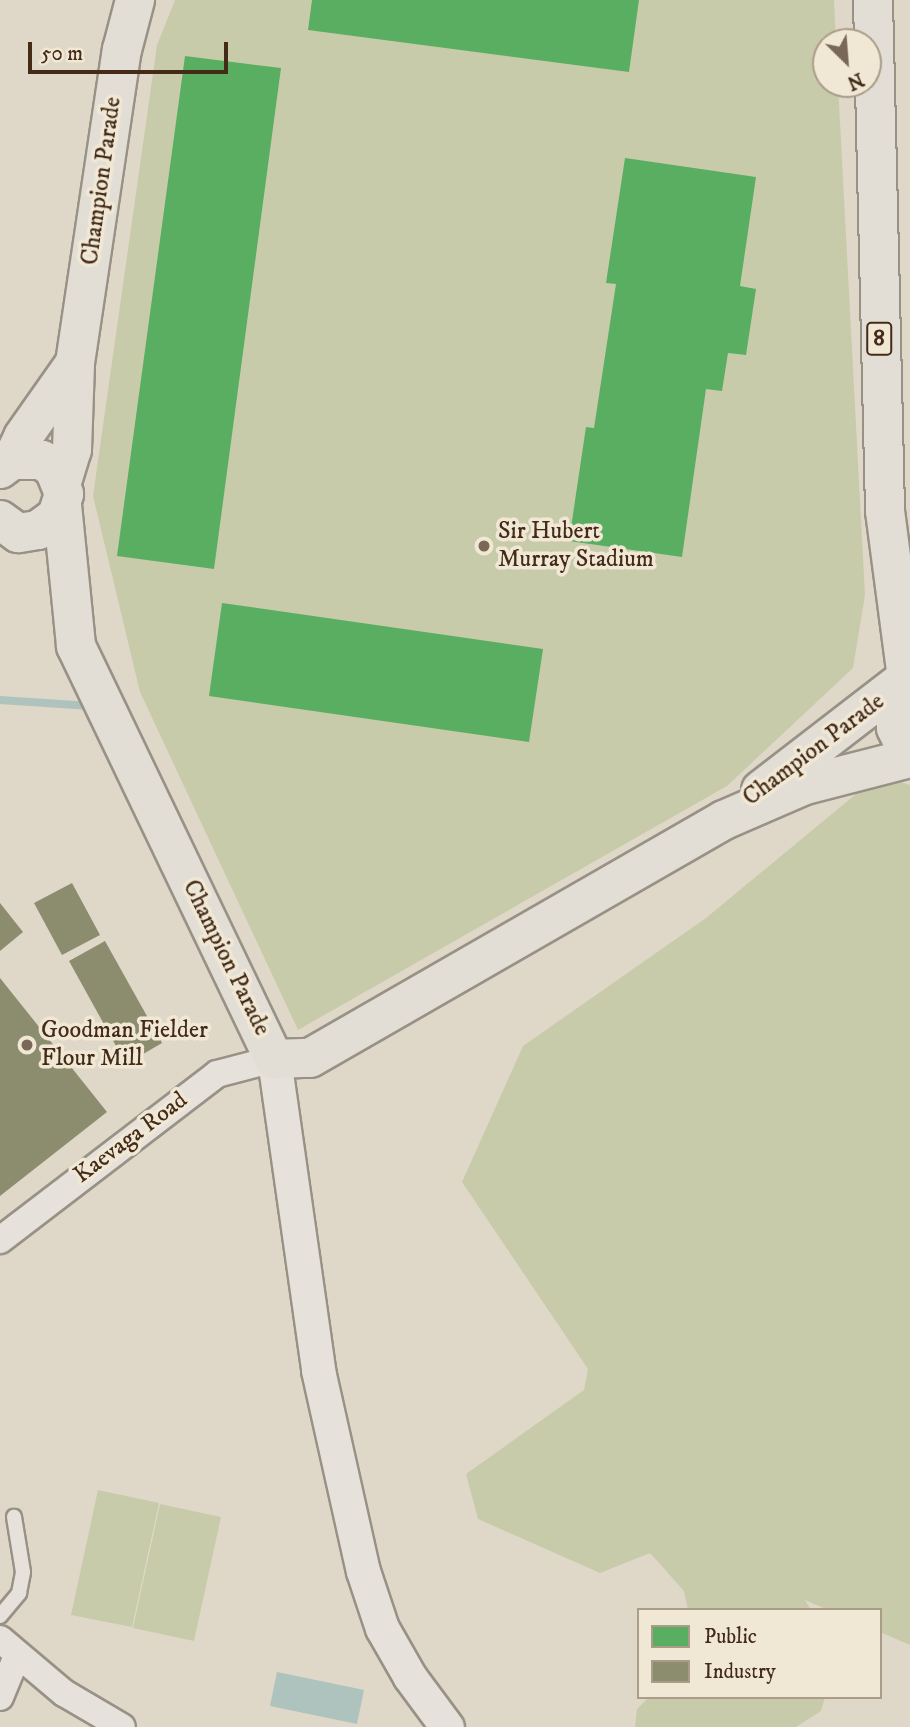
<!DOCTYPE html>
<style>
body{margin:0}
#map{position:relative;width:910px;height:1727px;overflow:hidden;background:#dfd8c8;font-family:"IM FELL DW Pica",serif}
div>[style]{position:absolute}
.green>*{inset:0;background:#c8cbaa}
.water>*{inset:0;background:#aec2be}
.public>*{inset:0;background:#5aae61}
.industry>*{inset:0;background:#8c8c6e}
.stream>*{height:8px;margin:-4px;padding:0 4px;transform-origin:4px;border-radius:4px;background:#aec2be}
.roads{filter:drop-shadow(2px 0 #989186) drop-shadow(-2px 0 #989186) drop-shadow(0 2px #989186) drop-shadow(0 -2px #989186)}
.service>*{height:14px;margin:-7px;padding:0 7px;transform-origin:7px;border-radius:7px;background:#e6e2db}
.minor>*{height:26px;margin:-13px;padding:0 13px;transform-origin:13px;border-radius:13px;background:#e6e2db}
.tertiary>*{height:33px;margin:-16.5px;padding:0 16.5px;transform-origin:16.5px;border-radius:16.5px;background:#e6e2db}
.primary>*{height:38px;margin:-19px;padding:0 19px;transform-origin:19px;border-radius:19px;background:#e2ded5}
.trunk>*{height:38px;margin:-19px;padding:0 19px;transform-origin:19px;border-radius:19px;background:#e2ded5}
.dots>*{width:19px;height:19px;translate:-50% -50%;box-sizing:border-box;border:4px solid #f0e8d5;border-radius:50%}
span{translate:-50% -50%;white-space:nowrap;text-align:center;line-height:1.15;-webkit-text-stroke:7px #f0e8d5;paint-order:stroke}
.shield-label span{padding:2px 5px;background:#f0e8d5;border:2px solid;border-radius:5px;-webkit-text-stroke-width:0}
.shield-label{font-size:23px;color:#432b18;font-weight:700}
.street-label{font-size:24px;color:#432b18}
.poi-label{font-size:24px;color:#432b18}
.left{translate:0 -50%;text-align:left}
.legend{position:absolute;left:637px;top:1608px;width:245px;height:91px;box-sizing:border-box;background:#f0e8d5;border:2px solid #ab9c89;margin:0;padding:9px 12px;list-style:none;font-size:21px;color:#432b18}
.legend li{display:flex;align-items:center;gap:14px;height:35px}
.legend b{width:35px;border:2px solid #ab9c89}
.north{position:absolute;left:812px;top:28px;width:70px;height:70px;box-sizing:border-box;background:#f0e8d5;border:2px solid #ab9c89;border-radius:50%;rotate:155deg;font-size:19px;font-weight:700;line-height:28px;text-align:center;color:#432b18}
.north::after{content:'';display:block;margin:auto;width:24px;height:32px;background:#7a6856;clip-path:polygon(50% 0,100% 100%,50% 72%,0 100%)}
.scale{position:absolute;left:28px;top:42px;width:200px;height:32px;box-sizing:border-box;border:4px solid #432b18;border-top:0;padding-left:9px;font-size:21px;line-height:24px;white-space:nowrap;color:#432b18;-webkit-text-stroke:5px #f0e8d5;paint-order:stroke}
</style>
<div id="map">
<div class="green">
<i style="clip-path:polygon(175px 0,834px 0,836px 42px,826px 42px,826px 84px,838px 84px,865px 595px,853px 668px,727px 786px,298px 1030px,140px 692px,93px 496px,157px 45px)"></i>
<i style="clip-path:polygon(879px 775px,910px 785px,910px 1645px,880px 1632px,880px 1610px,828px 1610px,805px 1600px,811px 1610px,688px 1610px,684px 1591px,650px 1553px,600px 1573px,478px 1519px,466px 1474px,584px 1390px,588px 1369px,462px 1182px,523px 1046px,706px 918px)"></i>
<i style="clip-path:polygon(98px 1490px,159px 1503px,132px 1627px,71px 1615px)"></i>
<i style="clip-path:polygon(160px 1504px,221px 1517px,194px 1641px,133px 1628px)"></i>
<i style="clip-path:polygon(649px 1697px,825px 1697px,821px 1711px,796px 1727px,635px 1727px,637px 1709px)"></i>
</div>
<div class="water">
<i style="clip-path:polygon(277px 1672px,364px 1690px,357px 1724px,270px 1706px)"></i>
</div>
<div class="public">
<i style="clip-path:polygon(312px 0,639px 0,629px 72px,308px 30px)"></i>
<i style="clip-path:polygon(185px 56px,281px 68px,214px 569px,117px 556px)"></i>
<i style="clip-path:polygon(625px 158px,756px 177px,740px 286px,756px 289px,746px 355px,728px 353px,722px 391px,706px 389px,682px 557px,569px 541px,586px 427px,594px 428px,616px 284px,606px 283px)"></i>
<i style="clip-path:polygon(222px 603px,543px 649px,529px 742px,209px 696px)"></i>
</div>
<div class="industry">
<i style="clip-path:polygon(72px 883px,100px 935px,62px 955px,34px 903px)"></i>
<i style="clip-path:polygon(0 903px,23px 932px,0 951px)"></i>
<i style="clip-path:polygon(105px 941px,162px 1043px,126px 1064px,69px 961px)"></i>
<i style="clip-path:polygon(0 978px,107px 1112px,0 1196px)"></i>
</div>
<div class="stream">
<i style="left:0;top:700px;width:91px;rotate:3.8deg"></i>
</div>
<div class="roads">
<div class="service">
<i style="left:0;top:1616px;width:30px;rotate:-50deg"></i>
<i style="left:19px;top:1593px;width:21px;rotate:-79deg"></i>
<i style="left:23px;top:1572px;width:56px;rotate:-99.3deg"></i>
</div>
<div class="minor">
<i style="left:0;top:1240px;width:273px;rotate:-37.4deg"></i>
<i style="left:217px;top:1074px;width:59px;rotate:-14.7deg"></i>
<i style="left:0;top:1639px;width:84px;rotate:40.2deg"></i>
<i style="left:64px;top:1693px;width:67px;rotate:30.4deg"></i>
<i style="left:0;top:1697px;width:44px;rotate:-67.5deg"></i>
</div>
<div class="tertiary">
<i style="left:274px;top:1059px;width:314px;rotate:81.9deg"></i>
<i style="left:318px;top:1370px;width:206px;rotate:77.4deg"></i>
<i style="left:363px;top:1571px;width:60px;rotate:71.6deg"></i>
<i style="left:382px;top:1628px;width:56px;rotate:60.3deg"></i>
<i style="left:410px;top:1677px;width:62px;rotate:53.5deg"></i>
</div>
<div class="primary">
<i style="left:12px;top:460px;width:25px;rotate:-64deg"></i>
<i style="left:23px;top:437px;width:90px;rotate:-54.9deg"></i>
<i style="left:0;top:469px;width:15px;rotate:-37deg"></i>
<i style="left:12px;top:460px;width:30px"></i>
<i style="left:42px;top:460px;width:15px;rotate:37deg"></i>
<i style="left:54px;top:469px;width:27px;rotate:68deg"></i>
<i style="left:64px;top:494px;width:23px;rotate:108deg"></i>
<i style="left:57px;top:516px;width:24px;rotate:144deg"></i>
<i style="left:38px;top:530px;width:20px;rotate:171deg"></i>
<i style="left:18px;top:533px;width:22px;rotate:-144deg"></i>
<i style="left:62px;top:482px;width:34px;rotate:-73deg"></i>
<i style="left:72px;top:450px;width:87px;rotate:-88deg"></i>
<i style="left:75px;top:363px;width:317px;rotate:-81.5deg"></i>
<i style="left:122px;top:50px;width:52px;rotate:-75.4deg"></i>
<i style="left:62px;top:505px;width:142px;rotate:84.3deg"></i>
<i style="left:76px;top:646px;width:458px;rotate:64.4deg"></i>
<i style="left:274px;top:1059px;width:36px;rotate:-2deg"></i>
<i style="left:310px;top:1058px;width:478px;rotate:-29.9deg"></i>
<i style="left:724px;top:820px;width:88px;rotate:-23.4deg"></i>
<i style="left:805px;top:785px;width:108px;rotate:-14.4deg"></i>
<i style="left:761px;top:790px;width:180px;rotate:-37.6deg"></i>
</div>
<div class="trunk">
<i style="left:873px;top:0;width:511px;rotate:88.65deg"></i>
<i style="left:885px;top:511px;width:167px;rotate:82.5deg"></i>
<i style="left:910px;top:673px;width:26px;rotate:121deg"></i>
<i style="left:897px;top:695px;width:17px;rotate:97deg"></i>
<i style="left:895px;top:712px;width:16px;rotate:86deg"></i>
<i style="left:896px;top:728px;width:32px;rotate:64deg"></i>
</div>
</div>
<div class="dots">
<i style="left:484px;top:546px;background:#7a6856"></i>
<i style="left:27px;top:1045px;background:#7a6856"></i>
</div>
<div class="shield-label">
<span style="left:879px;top:339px">8</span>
</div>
<div class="street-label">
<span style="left:102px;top:181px;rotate:-82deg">Champion Parade</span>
<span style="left:814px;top:750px;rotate:-37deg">Champion Parade</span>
<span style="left:226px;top:958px;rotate:64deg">Champion Parade</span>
<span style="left:131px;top:1138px;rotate:-37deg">Kaevaga Road</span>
</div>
<div class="poi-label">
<span class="left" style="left:498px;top:546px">Sir Hubert<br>Murray Stadium</span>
<span class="left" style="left:41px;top:1045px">Goodman Fielder<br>Flour Mill</span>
</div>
<ul class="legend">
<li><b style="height:19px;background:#5aae61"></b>Public</li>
<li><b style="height:19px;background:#8c8c6e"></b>Industry</li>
</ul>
<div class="north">N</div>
<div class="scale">50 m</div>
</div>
